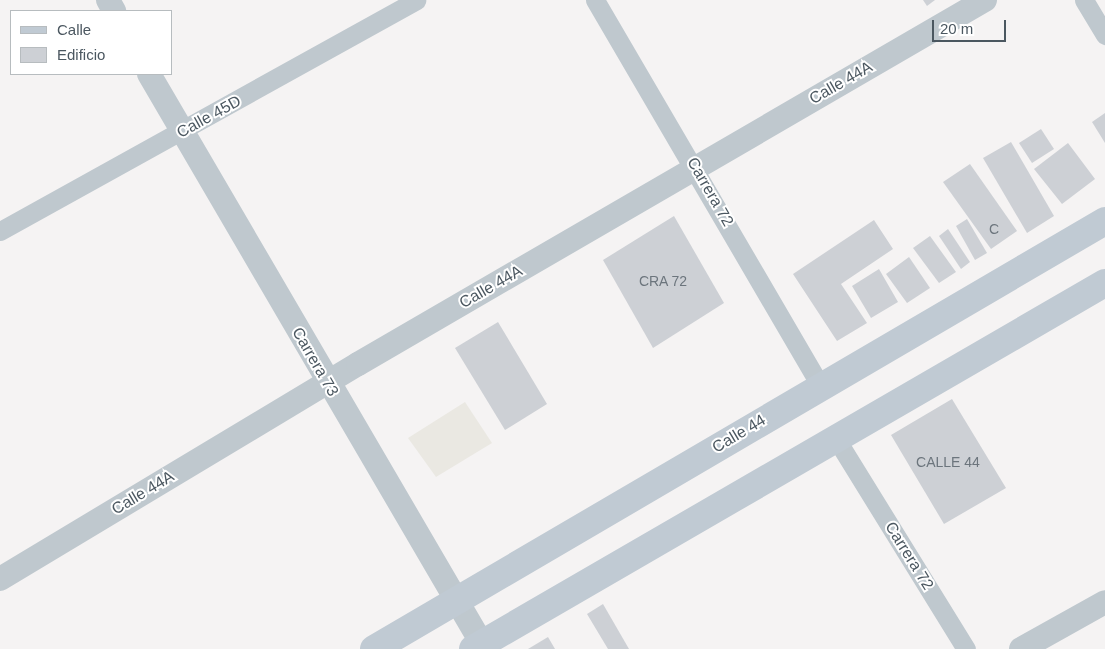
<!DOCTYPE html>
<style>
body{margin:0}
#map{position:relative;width:1105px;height:649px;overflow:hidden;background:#f5f3f3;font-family:Arial,sans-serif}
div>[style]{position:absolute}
.commercial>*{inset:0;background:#eae8e2}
.building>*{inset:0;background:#cdd0d5}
.minor>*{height:19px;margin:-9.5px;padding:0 9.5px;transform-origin:9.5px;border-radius:9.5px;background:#bfc8ce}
.tertiary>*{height:24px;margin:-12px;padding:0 12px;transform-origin:12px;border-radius:12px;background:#bfc8ce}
.secondary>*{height:28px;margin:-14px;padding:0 14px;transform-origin:14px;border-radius:14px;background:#c0cad3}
span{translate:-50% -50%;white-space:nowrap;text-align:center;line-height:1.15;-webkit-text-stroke:4px #fff;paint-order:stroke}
.number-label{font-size:14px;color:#6c757d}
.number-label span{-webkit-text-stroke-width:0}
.street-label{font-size:16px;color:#4b5760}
.legend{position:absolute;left:10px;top:10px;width:162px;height:65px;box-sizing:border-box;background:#fff;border:1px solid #b7bcbf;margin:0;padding:6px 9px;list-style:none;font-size:15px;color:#4b5760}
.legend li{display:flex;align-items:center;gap:10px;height:25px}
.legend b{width:25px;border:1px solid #b7bcbf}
.scale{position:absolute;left:932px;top:20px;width:74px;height:22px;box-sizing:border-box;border:2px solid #4b5760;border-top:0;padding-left:6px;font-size:15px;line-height:18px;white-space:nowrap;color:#4b5760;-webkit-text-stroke:4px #fff;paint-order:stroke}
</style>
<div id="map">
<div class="commercial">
<i style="clip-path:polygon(465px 402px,492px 443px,436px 477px,408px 438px)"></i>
</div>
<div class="building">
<i style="clip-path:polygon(923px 0,935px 0,927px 6px)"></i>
<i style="clip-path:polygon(1105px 113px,1105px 143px,1092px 122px)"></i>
<i style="clip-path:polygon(1041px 129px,1054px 149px,1032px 163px,1019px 143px)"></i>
<i style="clip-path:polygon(1011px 142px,1054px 216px,1027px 233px,983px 158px)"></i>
<i style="clip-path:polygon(1068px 143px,1095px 179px,1062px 204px,1034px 169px)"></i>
<i style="clip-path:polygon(970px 164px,1017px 231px,991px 249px,943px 182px)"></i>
<i style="clip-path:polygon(674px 216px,724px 303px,653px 348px,603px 260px)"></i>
<i style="clip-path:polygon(967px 219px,987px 253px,975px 260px,956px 226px)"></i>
<i style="clip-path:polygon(874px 220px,893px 249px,841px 284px,867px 323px,837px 341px,793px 274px)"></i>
<i style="clip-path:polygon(948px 229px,970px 262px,961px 269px,939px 236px)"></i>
<i style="clip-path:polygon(930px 236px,956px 272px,939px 283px,913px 248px)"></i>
<i style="clip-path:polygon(909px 257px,930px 288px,907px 303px,886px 274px)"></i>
<i style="clip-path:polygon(879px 269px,898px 302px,871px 318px,852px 286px)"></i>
<i style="clip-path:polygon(498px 322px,547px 404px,505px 430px,455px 348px)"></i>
<i style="clip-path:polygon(952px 399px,1006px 488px,944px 524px,891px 435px)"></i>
<i style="clip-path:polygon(603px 604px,629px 649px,608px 649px,587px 614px)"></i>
<i style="clip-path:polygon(548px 637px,555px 649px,528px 649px)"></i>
</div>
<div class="minor">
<i style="left:595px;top:0;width:447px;rotate:59.7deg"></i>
<i style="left:1084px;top:0;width:41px;rotate:59deg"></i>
<i style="left:0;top:231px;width:476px;rotate:-29deg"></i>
<i style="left:835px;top:437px;width:249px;rotate:58.3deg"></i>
</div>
<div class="tertiary">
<i style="left:108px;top:0;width:13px;rotate:61deg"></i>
<i style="left:149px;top:74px;width:666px;rotate:59.7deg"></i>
<i style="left:0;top:579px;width:418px;rotate:-31deg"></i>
<i style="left:358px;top:364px;width:725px;rotate:-30.14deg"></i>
<i style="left:1021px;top:649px;width:96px;rotate:-29.2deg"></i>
</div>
<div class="secondary">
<i style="left:374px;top:649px;width:847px;rotate:-30.35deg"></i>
<i style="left:473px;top:649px;width:730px;rotate:-30.08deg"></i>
</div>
<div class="number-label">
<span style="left:994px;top:229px">C</span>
<span style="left:663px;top:281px">CRA 72</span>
<span style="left:948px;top:462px">CALLE 44</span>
</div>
<div class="street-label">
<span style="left:841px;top:83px;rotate:-30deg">Calle 44A</span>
<span style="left:209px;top:117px;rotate:-29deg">Calle 45D</span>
<span style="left:710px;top:192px;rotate:60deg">Carrera 72</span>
<span style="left:491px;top:287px;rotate:-30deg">Calle 44A</span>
<span style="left:315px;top:362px;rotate:60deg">Carrera 73</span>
<span style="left:739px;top:434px;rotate:-31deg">Calle 44</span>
<span style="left:143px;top:493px;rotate:-31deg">Calle 44A</span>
<span style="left:909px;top:556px;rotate:58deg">Carrera 72</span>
</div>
<ul class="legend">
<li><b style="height:6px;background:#c0cad3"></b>Calle</li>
<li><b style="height:14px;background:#cdd0d5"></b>Edificio</li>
</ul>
<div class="scale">20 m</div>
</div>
